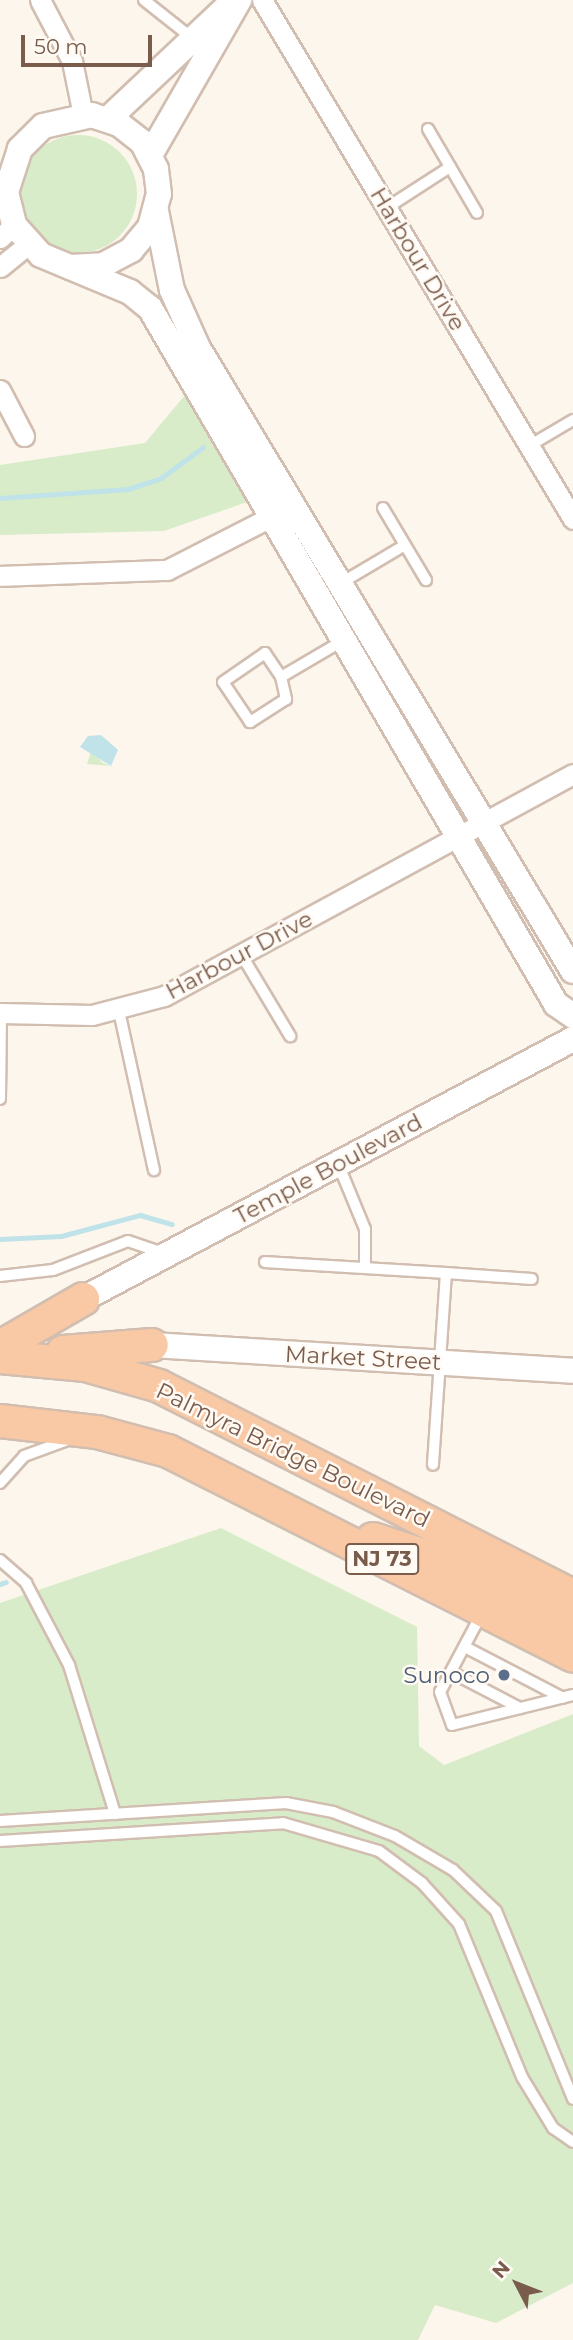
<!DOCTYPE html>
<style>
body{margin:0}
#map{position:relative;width:573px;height:2340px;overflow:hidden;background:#fdf6ec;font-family:Montserrat,sans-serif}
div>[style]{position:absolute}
.green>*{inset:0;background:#d8ecc9}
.round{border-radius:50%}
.water>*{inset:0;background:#bfe3e8}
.stream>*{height:5px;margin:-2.5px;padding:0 2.5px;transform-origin:2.5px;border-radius:2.5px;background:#bfe3e8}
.roads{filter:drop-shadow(2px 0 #d1beb0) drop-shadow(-2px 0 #d1beb0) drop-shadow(0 2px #d1beb0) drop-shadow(0 -2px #d1beb0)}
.service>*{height:10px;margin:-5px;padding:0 5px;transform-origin:5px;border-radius:5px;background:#fff}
.minor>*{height:19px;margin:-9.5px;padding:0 9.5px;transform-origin:9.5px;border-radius:9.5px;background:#fff}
.tertiary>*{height:24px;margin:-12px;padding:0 12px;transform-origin:12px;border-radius:12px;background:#fff}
.trunk>*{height:32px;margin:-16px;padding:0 16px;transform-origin:16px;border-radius:16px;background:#f9c8a4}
.dots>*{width:19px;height:19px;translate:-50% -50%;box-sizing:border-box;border:4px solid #fffaf3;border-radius:50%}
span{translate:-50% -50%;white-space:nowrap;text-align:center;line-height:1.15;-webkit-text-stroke:5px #fffaf3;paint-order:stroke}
.shield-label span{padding:2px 5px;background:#fffaf3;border:2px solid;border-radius:5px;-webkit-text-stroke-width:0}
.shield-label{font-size:21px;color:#7a5c4d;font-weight:700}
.street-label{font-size:23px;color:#7a5c4d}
.service-label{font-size:23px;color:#4e5e75}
.right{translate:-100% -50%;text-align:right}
.north{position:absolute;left:482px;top:2249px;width:70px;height:70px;-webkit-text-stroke:5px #fffaf3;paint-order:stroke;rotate:312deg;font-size:19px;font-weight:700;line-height:28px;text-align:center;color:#7a5c4d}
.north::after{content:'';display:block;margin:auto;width:24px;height:32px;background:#7a5c4d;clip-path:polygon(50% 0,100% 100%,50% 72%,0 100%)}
.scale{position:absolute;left:21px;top:35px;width:131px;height:32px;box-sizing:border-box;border:4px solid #7a5c4d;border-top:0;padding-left:9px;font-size:21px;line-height:24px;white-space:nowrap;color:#7a5c4d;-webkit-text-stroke:5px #fffaf3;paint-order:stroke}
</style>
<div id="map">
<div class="green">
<i class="round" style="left:19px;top:135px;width:118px;height:118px"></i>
<i style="clip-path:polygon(190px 389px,256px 499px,164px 531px,0 535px,0 465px,145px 443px)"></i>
<i style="clip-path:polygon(91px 751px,103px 763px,111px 766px,87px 764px)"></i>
<i style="clip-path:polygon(221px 1528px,417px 1627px,419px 1746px,444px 1765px,573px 1714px,573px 2283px,496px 2323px,435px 2305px,418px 2340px,0 2340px,0 1603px)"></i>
</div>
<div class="water">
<i style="clip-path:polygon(101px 735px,118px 750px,111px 766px,80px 747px,88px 736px)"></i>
</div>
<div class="stream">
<i style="left:0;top:498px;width:128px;rotate:-4deg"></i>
<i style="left:128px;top:489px;width:35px;rotate:-18deg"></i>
<i style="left:161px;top:478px;width:52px;rotate:-36.4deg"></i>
<i style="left:0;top:1239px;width:61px;rotate:-2.8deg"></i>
<i style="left:61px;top:1236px;width:82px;rotate:-14.9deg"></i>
<i style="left:140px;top:1215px;width:33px;rotate:16deg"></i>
<i style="left:0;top:1584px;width:6px;rotate:-18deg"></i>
</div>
<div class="roads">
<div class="service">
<i style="left:144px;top:0;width:61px;rotate:38.4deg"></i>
<i style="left:428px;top:129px;width:97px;rotate:59.7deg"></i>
<i style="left:388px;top:207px;width:74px;rotate:-32.8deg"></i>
<i style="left:529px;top:446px;width:51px;rotate:-30.6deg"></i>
<i style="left:383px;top:508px;width:84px;rotate:59.2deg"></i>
<i style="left:341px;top:583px;width:74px;rotate:-30.7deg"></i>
<i style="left:281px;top:677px;width:23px;rotate:77deg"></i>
<i style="left:286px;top:699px;width:43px;rotate:147.4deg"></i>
<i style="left:250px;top:722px;width:48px;rotate:-124deg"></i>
<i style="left:223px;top:682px;width:51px;rotate:-34.6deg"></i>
<i style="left:265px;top:653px;width:29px;rotate:56deg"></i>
<i style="left:281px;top:677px;width:73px;rotate:-30.4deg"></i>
<i style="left:241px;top:954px;width:96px;rotate:59.1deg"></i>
<i style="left:119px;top:1011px;width:163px;rotate:77.6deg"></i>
<i style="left:0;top:1099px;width:86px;rotate:-89.3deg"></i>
<i style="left:339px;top:1166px;width:68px;rotate:67.6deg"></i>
<i style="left:365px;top:1229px;width:39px;rotate:90deg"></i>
<i style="left:265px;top:1262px;width:181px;rotate:3.5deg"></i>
<i style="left:446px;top:1273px;width:192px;rotate:93.9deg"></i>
<i style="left:446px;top:1273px;width:86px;rotate:4deg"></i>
<i style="left:0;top:1276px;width:53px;rotate:-6.5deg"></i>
<i style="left:53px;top:1270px;width:80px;rotate:-21.1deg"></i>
<i style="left:128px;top:1241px;width:37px;rotate:19deg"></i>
<i style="left:0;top:1483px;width:36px;rotate:-48deg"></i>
<i style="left:24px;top:1456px;width:47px;rotate:-20deg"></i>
<i style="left:0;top:1560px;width:35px;rotate:41deg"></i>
<i style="left:26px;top:1583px;width:93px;rotate:62.3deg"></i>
<i style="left:69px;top:1665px;width:156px;rotate:72.8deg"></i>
<i style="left:482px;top:1613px;width:89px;rotate:118deg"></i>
<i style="left:440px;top:1692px;width:35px;rotate:70deg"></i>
<i style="left:452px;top:1725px;width:125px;rotate:-13.9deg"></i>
<i style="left:465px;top:1647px;width:110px;rotate:27.5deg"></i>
<i style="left:451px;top:1672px;width:78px;rotate:27.6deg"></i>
<i style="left:0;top:1821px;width:287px;rotate:-3.6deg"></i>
<i style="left:286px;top:1803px;width:48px;rotate:10.8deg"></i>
<i style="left:333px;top:1812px;width:66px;rotate:21.2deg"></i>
<i style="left:395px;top:1836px;width:67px;rotate:30.4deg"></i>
<i style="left:453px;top:1870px;width:59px;rotate:43.6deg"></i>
<i style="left:496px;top:1911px;width:203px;rotate:67.7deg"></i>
<i style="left:0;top:1841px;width:284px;rotate:-3.6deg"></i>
<i style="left:283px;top:1823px;width:100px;rotate:16.3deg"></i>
<i style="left:379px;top:1851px;width:54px;rotate:36.7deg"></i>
<i style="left:422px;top:1883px;width:55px;rotate:47.9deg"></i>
<i style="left:459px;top:1924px;width:165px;rotate:67.6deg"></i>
<i style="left:522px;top:2077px;width:60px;rotate:58.7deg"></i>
<i style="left:553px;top:2128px;width:24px;rotate:35deg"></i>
</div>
<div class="minor">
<i style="left:40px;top:0;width:69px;rotate:62.3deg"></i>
<i style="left:72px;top:61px;width:55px;rotate:78.5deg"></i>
<i style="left:262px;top:0;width:605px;rotate:59.07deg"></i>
<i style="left:0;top:238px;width:19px;rotate:-43deg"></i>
<i style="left:0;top:267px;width:36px;rotate:-39deg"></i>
<i style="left:0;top:390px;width:52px;rotate:62.4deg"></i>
<i style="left:0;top:576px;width:167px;rotate:-2.1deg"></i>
<i style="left:167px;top:570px;width:131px;rotate:-27.1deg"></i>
<i style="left:0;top:1013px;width:92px;rotate:1.2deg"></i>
<i style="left:92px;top:1015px;width:74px;rotate:-14.8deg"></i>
<i style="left:164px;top:996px;width:465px;rotate:-28.5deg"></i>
</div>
<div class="tertiary">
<i style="left:108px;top:119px;width:163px;rotate:-43.3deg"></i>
<i style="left:150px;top:155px;width:179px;rotate:-60.1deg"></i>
<i style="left:156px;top:211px;width:81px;rotate:78.6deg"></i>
<i style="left:172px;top:290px;width:64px;rotate:65.9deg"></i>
<i style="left:198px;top:348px;width:727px;rotate:58.96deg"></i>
<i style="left:70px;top:267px;width:33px;rotate:-3deg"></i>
<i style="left:103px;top:265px;width:32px;rotate:-28deg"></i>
<i style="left:131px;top:250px;width:30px;rotate:-50deg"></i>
<i style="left:150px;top:227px;width:34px;rotate:-75deg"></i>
<i style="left:159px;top:194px;width:25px;rotate:-97deg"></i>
<i style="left:156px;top:169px;width:30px;rotate:-117deg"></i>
<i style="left:142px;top:142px;width:29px;rotate:-142deg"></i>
<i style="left:119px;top:124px;width:28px;rotate:-162deg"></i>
<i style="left:92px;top:115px;width:50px;rotate:167.3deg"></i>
<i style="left:43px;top:126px;width:33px;rotate:135deg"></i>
<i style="left:20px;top:149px;width:45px;rotate:108deg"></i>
<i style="left:6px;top:192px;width:34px;rotate:76deg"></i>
<i style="left:14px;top:225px;width:40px;rotate:48deg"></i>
<i style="left:41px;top:255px;width:96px;rotate:22.6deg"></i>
<i style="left:130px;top:292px;width:26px;rotate:39deg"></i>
<i style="left:150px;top:308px;width:806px;rotate:59.74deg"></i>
<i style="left:556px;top:1004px;width:21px;rotate:35deg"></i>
<i style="left:83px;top:1299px;width:555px;rotate:-27.95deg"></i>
<i style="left:152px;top:1345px;width:422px;rotate:3.5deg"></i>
</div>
<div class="trunk">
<i style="left:0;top:1347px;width:96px;rotate:-30deg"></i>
<i style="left:63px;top:1352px;width:89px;rotate:-4.5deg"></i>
<i style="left:0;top:1357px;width:86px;rotate:5.3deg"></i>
<i style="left:86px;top:1365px;width:76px;rotate:16deg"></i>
<i style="left:159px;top:1386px;width:464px;rotate:26.9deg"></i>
<i style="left:0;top:1421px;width:98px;rotate:6.5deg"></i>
<i style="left:97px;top:1432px;width:73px;rotate:15deg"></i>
<i style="left:168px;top:1451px;width:454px;rotate:26.8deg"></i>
<i style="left:373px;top:1539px;width:84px;rotate:18deg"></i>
<i style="left:453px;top:1565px;width:134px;rotate:26.2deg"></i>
</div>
</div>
<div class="dots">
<i style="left:504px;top:1675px;background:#5c6f8a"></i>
</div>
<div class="shield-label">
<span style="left:382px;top:1559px">NJ 73</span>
</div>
<div class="street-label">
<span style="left:418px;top:259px;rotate:59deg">Harbour Drive</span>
<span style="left:239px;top:955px;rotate:-28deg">Harbour Drive</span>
<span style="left:328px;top:1169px;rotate:-28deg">Temple Boulevard</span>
<span style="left:363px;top:1358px;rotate:3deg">Market Street</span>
<span style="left:293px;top:1455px;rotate:26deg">Palmyra Bridge Boulevard</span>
</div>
<div class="service-label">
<span class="right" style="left:490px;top:1675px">Sunoco</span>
</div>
<div class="north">N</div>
<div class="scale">50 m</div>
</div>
